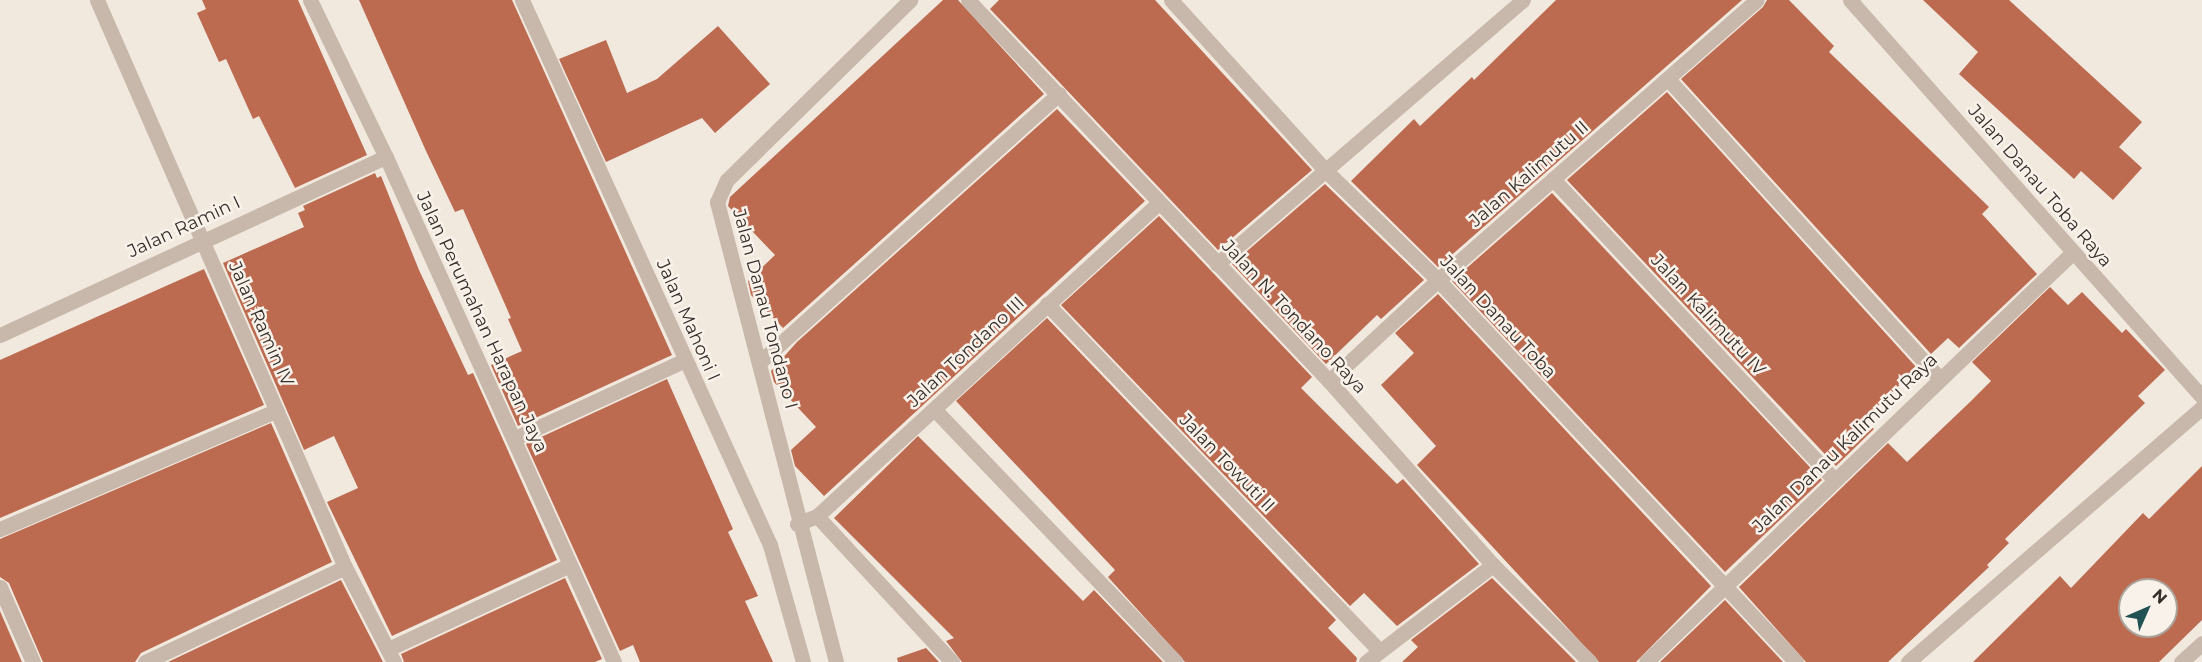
<!DOCTYPE html>
<style>
body{margin:0}
#map{position:relative;width:2202px;height:662px;overflow:hidden;background:#f1e8de;font-family:Montserrat,sans-serif}
div>[style]{position:absolute}
.building>*{inset:0;background:#bc6b51}
.minor>*{height:15px;margin:-7.5px;padding:0 7.5px;transform-origin:7.5px;border-radius:7.5px;background:#c8b8ab}
span{translate:-50% -50%;white-space:nowrap;text-align:center;line-height:1.15;-webkit-text-stroke:5px #f8f2ea;paint-order:stroke}
.street-label{font-size:18px;color:#362e2a}
.north{position:absolute;left:2118px;top:578px;width:60px;height:60px;box-sizing:border-box;background:#f8f2ea;border:2px solid #aaa49d;border-radius:50%;rotate:45deg;font-size:16px;font-weight:700;line-height:24px;text-align:center;color:#362e2a}
.north::after{content:'';display:block;margin:auto;width:21px;height:27px;background:#225154;clip-path:polygon(50% 0,100% 100%,50% 72%,0 100%)}
</style>
<div id="map">
<div class="building">
<i style="clip-path:polygon(202px 0,298px 0,367px 155px,295px 188px,259px 116px,253px 119px,226px 59px,219px 62px,197px 13px,206px 9px)"></i>
<i style="clip-path:polygon(359px 0,512px 0,672px 355px,518px 426px,491px 365px,522px 351px,508px 319px,511px 318px,463px 209px,455px 212px,426px 151px)"></i>
<i style="clip-path:polygon(943px 0,958px 0,1044px 94px,783px 328px,751px 295px,748px 281px,775px 255px,728px 206px,730px 197px)"></i>
<i style="clip-path:polygon(999px 0,1155px 0,1312px 170px,1218px 250px,990px 9px)"></i>
<i style="clip-path:polygon(1556px 0,1742px 0,1438px 267px,1351px 181px,1414px 119px,1420px 126px,1472px 77px,1474px 80px)"></i>
<i style="clip-path:polygon(1767px 0,1789px 0,1834px 46px,1829px 52px,1989px 207px,1982px 214px,2037px 274px,1959px 348px,1948px 338px,1931px 354px,1681px 79px,1763px 7px)"></i>
<i style="clip-path:polygon(1923px 0,2009px 0,2142px 122px,2119px 147px,2142px 168px,2113px 200px,2081px 171px,2074px 179px,1959px 74px,1978px 52px)"></i>
<i style="clip-path:polygon(718px 26px,770px 84px,715px 133px,702px 118px,606px 162px,559px 59px,606px 40px,627px 93px,657px 79px)"></i>
<i style="clip-path:polygon(1667px 92px,1917px 368px,1864px 420px,1874px 429px,1836px 466px,1567px 180px)"></i>
<i style="clip-path:polygon(1057px 109px,1145px 201px,824px 496px,795px 466px,791px 450px,816px 427px,774px 382px,771px 371px,797px 342px)"></i>
<i style="clip-path:polygon(375px 173px,377px 178px,381px 176px,419px 270px,468px 375px,473px 373px,557px 560px,392px 636px,327px 502px,358px 488px,334px 436px,304px 450px,223px 263px,304px 227px,298px 213px,305px 210px,303px 206px)"></i>
<i style="clip-path:polygon(1325px 184px,1424px 280px,1381px 319px,1377px 315px,1326px 364px,1232px 264px)"></i>
<i style="clip-path:polygon(1552px 193px,1822px 480px,1725px 572px,1452px 281px)"></i>
<i style="clip-path:polygon(1159px 216px,1312px 377px,1301px 388px,1397px 484px,1403px 479px,1479px 564px,1397px 626px,1364px 593px,1350px 606px,1061px 305px)"></i>
<i style="clip-path:polygon(204px 269px,264px 405px,0 518px,0 360px)"></i>
<i style="clip-path:polygon(2050px 287px,2068px 305px,2082px 292px,2122px 333px,2126px 329px,2165px 370px,2138px 396px,2145px 403px,2005px 539px,2009px 543px,1987px 565px,1989px 567px,1888px 662px,1806px 662px,1739px 587px,1888px 443px,1907px 462px,1970px 402px,1991px 381px,1972px 362px)"></i>
<i style="clip-path:polygon(1438px 294px,1711px 586px,1636px 662px,1599px 662px,1417px 465px,1436px 446px,1381px 385px,1414px 353px,1395px 333px)"></i>
<i style="clip-path:polygon(1047px 318px,1336px 620px,1328px 628px,1357px 658px,1356px 662px,1185px 662px,1108px 577px,1115px 570px,956px 401px)"></i>
<i style="clip-path:polygon(667px 379px,733px 529px,728px 532px,758px 596px,745px 601px,773px 662px,640px 662px,633px 645px,620px 651px,526px 444px)"></i>
<i style="clip-path:polygon(271px 423px,332px 562px,141px 653px,135px 662px,43px 662px,9px 583px,0 577px,0 539px)"></i>
<i style="clip-path:polygon(918px 436px,1083px 601px,1094px 590px,1163px 662px,962px 662px,946px 641px,954px 638px,834px 518px)"></i>
<i style="clip-path:polygon(evenodd,2202px 466px,2202px 620px,2159px 662px,1973px 662px,2060px 576px,2071px 588px,2143px 513px,2149px 519px,2202px 466px,2130px 590px,2166px 590px,2166px 626px,2130px 626px,2130px 590px)"></i>
<i style="clip-path:polygon(565px 578px,602px 659px,595px 662px,404px 662px,401px 654px)"></i>
<i style="clip-path:polygon(1492px 578px,1576px 662px,1402px 662px,1418px 647px,1411px 640px)"></i>
<i style="clip-path:polygon(341px 580px,383px 662px,168px 662px)"></i>
<i style="clip-path:polygon(1725px 600px,1783px 662px,1660px 662px)"></i>
<i style="clip-path:polygon(0 611px,22px 662px,0 662px)"></i>
<i style="clip-path:polygon(926px 648px,939px 662px,898px 662px,897px 658px)"></i>
</div>
<div class="minor">
<i style="left:97px;top:0;width:619px;rotate:66.38deg"></i>
<i style="left:345px;top:567px;width:107px;rotate:62.7deg"></i>
<i style="left:310px;top:0;width:174px;rotate:64.2deg"></i>
<i style="left:386px;top:157px;width:554px;rotate:65.7deg"></i>
<i style="left:522px;top:0;width:599px;rotate:65.53deg"></i>
<i style="left:770px;top:545px;width:122px;rotate:74.2deg"></i>
<i style="left:968px;top:0;width:525px;rotate:46.54deg"></i>
<i style="left:1329px;top:381px;width:246px;rotate:48.3deg"></i>
<i style="left:1493px;top:565px;width:137px;rotate:45deg"></i>
<i style="left:1171px;top:0;width:231px;rotate:47.8deg"></i>
<i style="left:1326px;top:171px;width:156px;rotate:44.2deg"></i>
<i style="left:1438px;top:280px;width:524px;rotate:46.86deg"></i>
<i style="left:1850px;top:0;width:531px;rotate:48.44deg"></i>
<i style="left:1668px;top:79px;width:405px;rotate:47.8deg"></i>
<i style="left:1553px;top:179px;width:411px;rotate:46.9deg"></i>
<i style="left:1217px;top:264px;width:404px;rotate:-40.8deg"></i>
<i style="left:1047px;top:304px;width:480px;rotate:46.2deg"></i>
<i style="left:0;top:335px;width:425px;rotate:-24.8deg"></i>
<i style="left:761px;top:361px;width:400px;rotate:-41.9deg"></i>
<i style="left:1329px;top:381px;width:149px;rotate:-42.8deg"></i>
<i style="left:1438px;top:280px;width:424px;rotate:-41.3deg"></i>
<i style="left:934px;top:409px;width:350px;rotate:46.3deg"></i>
<i style="left:515px;top:438px;width:187px;rotate:-24.6deg"></i>
<i style="left:817px;top:516px;width:199px;rotate:47.2deg"></i>
<i style="left:797px;top:524px;width:22px;rotate:-22deg"></i>
<i style="left:817px;top:516px;width:461px;rotate:-42.5deg"></i>
<i style="left:0;top:529px;width:301px;rotate:-23.2deg"></i>
<i style="left:0;top:587px;width:82px;rotate:66.3deg"></i>
<i style="left:388px;top:649px;width:200px;rotate:-24.8deg"></i>
<i style="left:145px;top:662px;width:221px;rotate:-25.4deg"></i>
<i style="left:836px;top:662px;width:475px;rotate:-104.5deg"></i>
<i style="left:717px;top:202px;width:24px;rotate:-66deg"></i>
<i style="left:727px;top:180px;width:257px;rotate:-44.5deg"></i>
<i style="left:1366px;top:662px;width:160px;rotate:-37.4deg"></i>
<i style="left:1646px;top:662px;width:591px;rotate:-43.83deg"></i>
<i style="left:1908px;top:662px;width:389px;rotate:-40.9deg"></i>
<i style="left:2181px;top:662px;width:28px;rotate:-42deg"></i>
</div>
<div class="street-label">
<span style="left:1529px;top:174px;rotate:-41deg">Jalan Kalimutu II</span>
<span style="left:2040px;top:186px;rotate:49deg">Jalan Danau Toba Raya</span>
<span style="left:184px;top:227px;rotate:-25deg">Jalan Ramin I</span>
<span style="left:765px;top:309px;rotate:75deg">Jalan Danau Tondano I</span>
<span style="left:1708px;top:315px;rotate:47deg">Jalan Kalimutu IV</span>
<span style="left:1294px;top:317px;rotate:47deg">Jalan N. Tondano Raya</span>
<span style="left:1498px;top:317px;rotate:47deg">Jalan Danau Toba</span>
<span style="left:688px;top:320px;rotate:66deg">Jalan Mahoni I</span>
<span style="left:482px;top:322px;rotate:65deg">Jalan Perumahan Harapan Jaya</span>
<span style="left:261px;top:324px;rotate:66deg">Jalan Ramin IV</span>
<span style="left:966px;top:352px;rotate:-43deg">Jalan Tondano III</span>
<span style="left:1845px;top:443px;rotate:-44deg">Jalan Danau Kalimutu Raya</span>
<span style="left:1227px;top:463px;rotate:46deg">Jalan Towuti II</span>
</div>
<div class="north">N</div>
</div>
